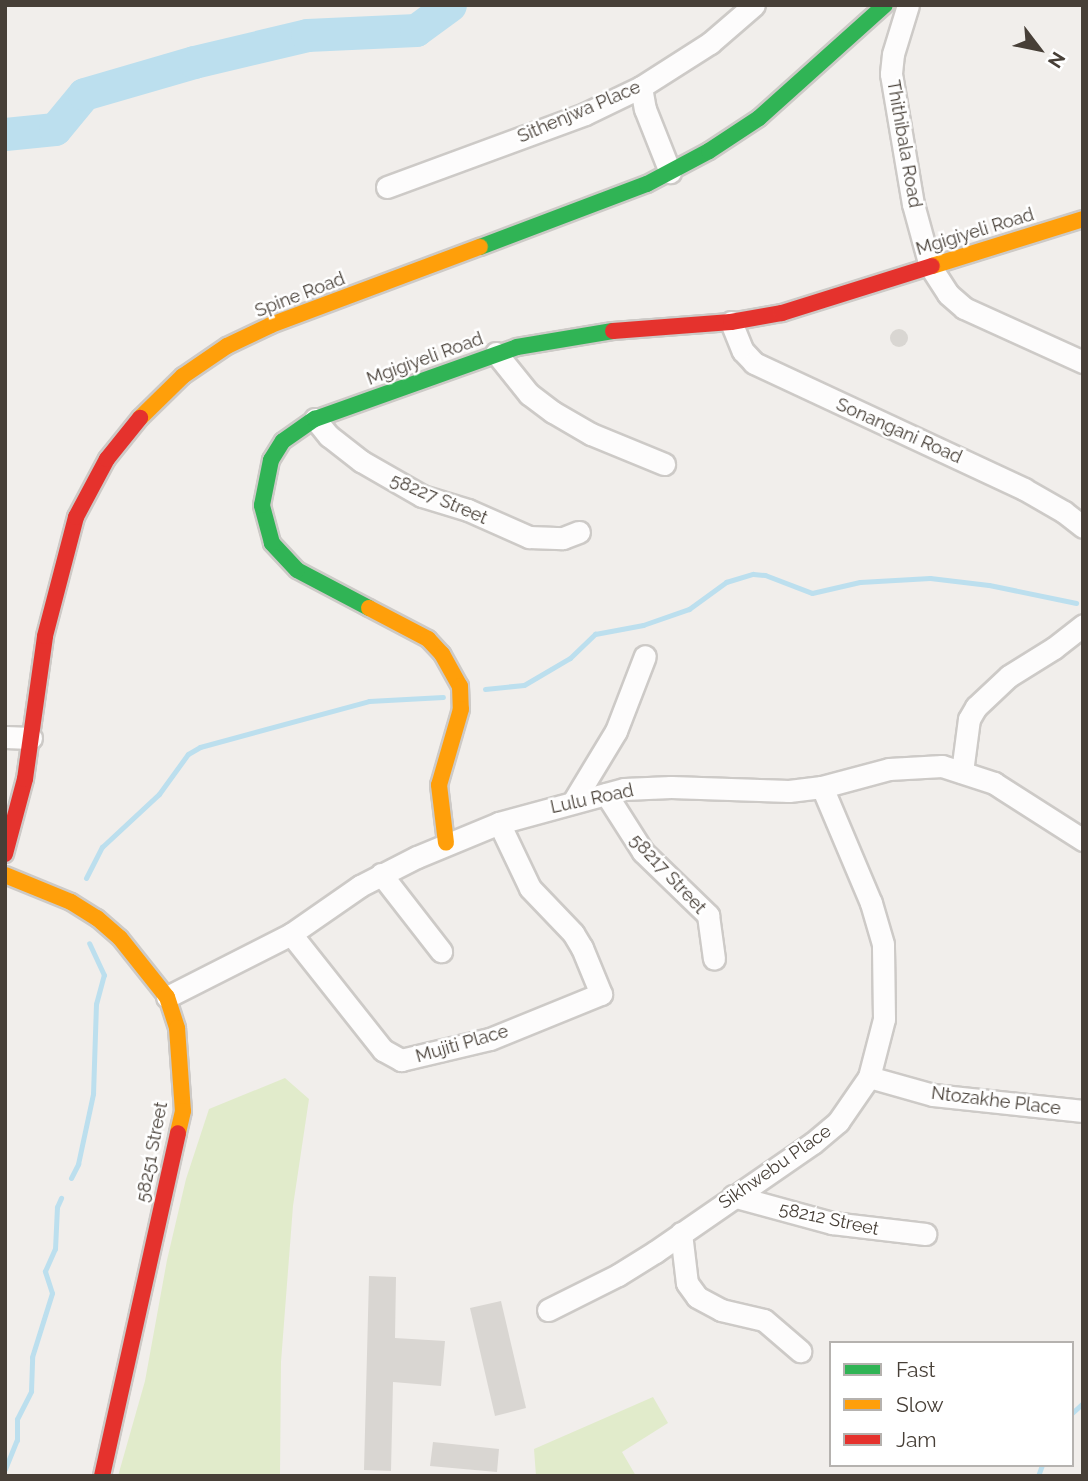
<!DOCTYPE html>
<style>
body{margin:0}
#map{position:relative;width:1088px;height:1481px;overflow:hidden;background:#f1eeeb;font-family:Raleway,sans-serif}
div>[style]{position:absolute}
.green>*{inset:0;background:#e1ebcb}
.stream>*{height:5px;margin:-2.5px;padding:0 2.5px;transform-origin:2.5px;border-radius:2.5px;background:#bcdfee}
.river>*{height:33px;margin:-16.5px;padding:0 16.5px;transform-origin:16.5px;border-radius:16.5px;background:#bcdfee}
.building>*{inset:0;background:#d9d6d2}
.round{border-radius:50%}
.roads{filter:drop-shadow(2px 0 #cdcac7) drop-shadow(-2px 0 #cdcac7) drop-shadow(0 2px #cdcac7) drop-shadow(0 -2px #cdcac7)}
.street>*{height:21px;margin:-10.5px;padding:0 10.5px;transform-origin:10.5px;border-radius:10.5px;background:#fdfcfc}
.fast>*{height:16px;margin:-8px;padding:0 8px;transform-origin:8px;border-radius:8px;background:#30b455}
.slow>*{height:16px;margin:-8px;padding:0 8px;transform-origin:8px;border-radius:8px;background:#ff9f0a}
.jam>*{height:16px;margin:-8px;padding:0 8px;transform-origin:8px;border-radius:8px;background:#e5322d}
span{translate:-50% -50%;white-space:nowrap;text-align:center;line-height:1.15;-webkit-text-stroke:5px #fff;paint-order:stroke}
.street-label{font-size:18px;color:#473f37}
.frame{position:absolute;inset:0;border:7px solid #473f37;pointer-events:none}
.legend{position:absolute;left:829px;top:1341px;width:245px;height:126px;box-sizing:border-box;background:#fff;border:2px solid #b5b2af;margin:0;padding:9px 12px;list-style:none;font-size:21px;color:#473f37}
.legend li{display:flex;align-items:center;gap:14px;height:35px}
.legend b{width:35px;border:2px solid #b5b2af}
.north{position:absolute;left:1004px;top:14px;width:70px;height:70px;-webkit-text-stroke:5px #fff;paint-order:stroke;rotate:122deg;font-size:19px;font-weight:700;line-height:28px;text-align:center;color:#473f37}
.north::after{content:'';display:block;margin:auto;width:24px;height:32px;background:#473f37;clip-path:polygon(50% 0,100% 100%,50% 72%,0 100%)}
</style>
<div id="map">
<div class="green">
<i style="clip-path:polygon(285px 1078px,309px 1099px,293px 1206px,281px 1362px,280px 1476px,118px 1476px,145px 1381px,167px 1260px,186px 1179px,209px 1109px)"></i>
<i style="clip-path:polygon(653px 1397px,668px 1423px,622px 1452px,636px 1476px,536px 1476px,534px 1449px)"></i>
</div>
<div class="stream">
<i style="left:485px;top:689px;width:39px;rotate:-6deg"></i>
<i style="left:524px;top:685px;width:53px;rotate:-30.4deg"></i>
<i style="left:570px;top:658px;width:35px;rotate:-44deg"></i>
<i style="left:595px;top:634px;width:49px;rotate:-10.6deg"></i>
<i style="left:643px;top:625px;width:49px;rotate:-19.2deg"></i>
<i style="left:689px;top:609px;width:46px;rotate:-36.1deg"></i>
<i style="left:726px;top:582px;width:28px;rotate:-17deg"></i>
<i style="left:753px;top:574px;width:12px;rotate:5deg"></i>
<i style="left:765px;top:575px;width:50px;rotate:21deg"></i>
<i style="left:812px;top:593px;width:49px;rotate:-12.9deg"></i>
<i style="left:860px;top:582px;width:70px;rotate:-3.3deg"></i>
<i style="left:930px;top:578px;width:59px;rotate:6.8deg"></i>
<i style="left:989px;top:585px;width:89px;rotate:11.7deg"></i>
<i style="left:86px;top:878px;width:35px;rotate:-63deg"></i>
<i style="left:102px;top:847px;width:78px;rotate:-42.9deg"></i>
<i style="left:159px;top:794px;width:49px;rotate:-54.1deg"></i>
<i style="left:188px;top:754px;width:14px;rotate:-30deg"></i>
<i style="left:200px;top:747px;width:175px;rotate:-15.2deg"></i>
<i style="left:369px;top:701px;width:74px;rotate:-3.1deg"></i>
<i style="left:71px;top:1178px;width:16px;rotate:-63deg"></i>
<i style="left:78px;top:1164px;width:72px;rotate:-77.9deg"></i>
<i style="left:93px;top:1094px;width:90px;rotate:-88.1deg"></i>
<i style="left:96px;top:1004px;width:30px;rotate:-75deg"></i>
<i style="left:104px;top:975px;width:35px;rotate:-115deg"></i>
<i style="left:1072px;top:1413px;width:15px;rotate:-42deg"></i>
<i style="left:5px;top:1469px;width:31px;rotate:-68deg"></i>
<i style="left:17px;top:1440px;width:21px;rotate:-90deg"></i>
<i style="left:17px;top:1419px;width:31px;rotate:-63deg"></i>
<i style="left:31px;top:1391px;width:34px;rotate:-88deg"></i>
<i style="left:32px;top:1357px;width:67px;rotate:-72.6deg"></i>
<i style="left:52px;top:1293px;width:23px;rotate:-108deg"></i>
<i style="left:45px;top:1271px;width:24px;rotate:-66deg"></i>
<i style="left:55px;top:1249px;width:42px;rotate:-87.3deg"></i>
<i style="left:57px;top:1207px;width:10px;rotate:-66deg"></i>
<i style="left:1038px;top:1476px;width:12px;rotate:-70deg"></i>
</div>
<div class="river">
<i style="left:5px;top:134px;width:50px;rotate:-5.7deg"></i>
<i style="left:55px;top:129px;width:45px;rotate:-50.4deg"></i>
<i style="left:84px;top:94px;width:115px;rotate:-16.2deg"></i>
<i style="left:194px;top:62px;width:116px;rotate:-13.4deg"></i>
<i style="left:307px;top:35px;width:109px;rotate:-2.6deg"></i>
<i style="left:416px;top:30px;width:42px;rotate:-36.3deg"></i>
</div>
<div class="building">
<i class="round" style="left:890px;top:329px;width:18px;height:18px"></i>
<i style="clip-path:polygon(369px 1276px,396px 1277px,395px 1338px,445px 1341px,441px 1386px,393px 1382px,391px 1471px,364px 1470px)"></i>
<i style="clip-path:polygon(501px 1301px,526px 1408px,495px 1416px,470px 1308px)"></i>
<i style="clip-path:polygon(433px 1442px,499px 1449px,497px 1472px,430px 1466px)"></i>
</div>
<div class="roads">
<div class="street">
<i style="left:908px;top:5px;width:51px;rotate:107deg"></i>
<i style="left:893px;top:54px;width:20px;rotate:96deg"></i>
<i style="left:891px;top:74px;width:132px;rotate:80.4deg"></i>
<i style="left:913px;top:204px;width:64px;rotate:74.7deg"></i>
<i style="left:930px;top:266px;width:33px;rotate:57deg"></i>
<i style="left:948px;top:294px;width:21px;rotate:41deg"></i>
<i style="left:964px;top:308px;width:131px;rotate:24.4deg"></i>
<i style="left:641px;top:87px;width:22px;rotate:80deg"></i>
<i style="left:645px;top:109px;width:68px;rotate:68.4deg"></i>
<i style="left:387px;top:187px;width:211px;rotate:-20.2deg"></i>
<i style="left:585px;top:114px;width:62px;rotate:-25.7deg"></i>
<i style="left:641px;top:87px;width:82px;rotate:-32.5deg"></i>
<i style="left:710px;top:43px;width:58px;rotate:-40.8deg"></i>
<i style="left:731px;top:322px;width:31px;rotate:68deg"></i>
<i style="left:743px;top:351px;width:16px;rotate:47deg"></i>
<i style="left:754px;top:363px;width:298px;rotate:25deg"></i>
<i style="left:1024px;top:489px;width:46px;rotate:29.9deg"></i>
<i style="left:1064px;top:512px;width:24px;rotate:38deg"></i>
<i style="left:496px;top:353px;width:53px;rotate:51.2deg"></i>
<i style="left:529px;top:394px;width:30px;rotate:37deg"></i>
<i style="left:553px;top:412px;width:44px;rotate:30.1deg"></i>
<i style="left:591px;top:434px;width:79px;rotate:22.3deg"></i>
<i style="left:315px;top:419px;width:22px;rotate:51deg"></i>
<i style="left:329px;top:436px;width:41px;rotate:38deg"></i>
<i style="left:361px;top:461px;width:70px;rotate:29.8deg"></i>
<i style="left:422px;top:496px;width:48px;rotate:16.9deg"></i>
<i style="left:468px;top:510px;width:67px;rotate:23.9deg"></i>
<i style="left:529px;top:537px;width:34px;rotate:2deg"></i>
<i style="left:563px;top:538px;width:17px;rotate:-21deg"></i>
<i style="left:5px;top:737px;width:26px;rotate:2deg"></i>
<i style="left:962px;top:772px;width:53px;rotate:-82.5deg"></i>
<i style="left:969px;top:719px;width:14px;rotate:-60deg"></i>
<i style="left:976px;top:707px;width:45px;rotate:-43.2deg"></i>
<i style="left:1009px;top:676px;width:53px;rotate:-31.9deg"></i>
<i style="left:1054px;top:648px;width:37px;rotate:-38deg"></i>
<i style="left:606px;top:794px;width:69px;rotate:57.5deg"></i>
<i style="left:643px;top:852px;width:91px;rotate:44.1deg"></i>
<i style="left:708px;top:915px;width:44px;rotate:82.2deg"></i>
<i style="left:573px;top:802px;width:83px;rotate:-58.8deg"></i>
<i style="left:616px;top:731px;width:80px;rotate:-68.9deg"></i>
<i style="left:381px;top:874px;width:98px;rotate:52.1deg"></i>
<i style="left:291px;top:934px;width:148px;rotate:51.6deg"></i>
<i style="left:383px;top:1050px;width:21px;rotate:29deg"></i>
<i style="left:401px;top:1060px;width:91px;rotate:-13.3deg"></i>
<i style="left:490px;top:1039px;width:120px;rotate:-22.1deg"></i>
<i style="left:601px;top:994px;width:50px;rotate:-112.4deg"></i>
<i style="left:582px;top:948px;width:17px;rotate:-121deg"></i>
<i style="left:573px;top:933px;width:62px;rotate:-133.7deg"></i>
<i style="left:530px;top:888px;width:72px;rotate:-115.5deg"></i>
<i style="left:167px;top:997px;width:139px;rotate:-26.9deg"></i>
<i style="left:291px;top:934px;width:84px;rotate:-34.8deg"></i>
<i style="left:360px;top:886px;width:64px;rotate:-27deg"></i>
<i style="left:417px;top:857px;width:89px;rotate:-22.5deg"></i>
<i style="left:499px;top:823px;width:130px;rotate:-15.2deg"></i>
<i style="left:624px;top:789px;width:47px;rotate:-2.4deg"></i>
<i style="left:671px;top:787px;width:118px;rotate:1.9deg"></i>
<i style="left:789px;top:791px;width:33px;rotate:-7deg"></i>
<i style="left:822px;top:787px;width:69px;rotate:-15deg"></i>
<i style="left:889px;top:769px;width:53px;rotate:-3.2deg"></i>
<i style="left:942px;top:766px;width:55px;rotate:18.1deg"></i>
<i style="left:994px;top:783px;width:106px;rotate:32.6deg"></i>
<i style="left:869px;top:1077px;width:66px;rotate:15.7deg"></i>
<i style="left:933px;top:1095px;width:151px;rotate:6.1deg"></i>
<i style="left:733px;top:1196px;width:103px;rotate:15.3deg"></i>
<i style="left:832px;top:1223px;width:94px;rotate:6.7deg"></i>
<i style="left:681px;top:1233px;width:50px;rotate:83.2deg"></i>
<i style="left:687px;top:1283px;width:17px;rotate:54deg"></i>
<i style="left:697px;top:1297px;width:27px;rotate:28deg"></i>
<i style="left:721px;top:1310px;width:44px;rotate:13.1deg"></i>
<i style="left:764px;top:1320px;width:48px;rotate:40.7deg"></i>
<i style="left:548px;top:1310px;width:78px;rotate:-26.6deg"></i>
<i style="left:618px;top:1275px;width:44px;rotate:-31.9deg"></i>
<i style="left:655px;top:1252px;width:192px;rotate:-34.6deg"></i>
<i style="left:813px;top:1143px;width:33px;rotate:-40deg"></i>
<i style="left:838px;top:1122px;width:55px;rotate:-55.4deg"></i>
<i style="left:869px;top:1077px;width:60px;rotate:-75.5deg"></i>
<i style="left:884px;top:1019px;width:75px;rotate:-90.8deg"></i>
<i style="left:883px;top:944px;width:43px;rotate:-106.3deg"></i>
<i style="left:871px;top:903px;width:126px;rotate:-112.9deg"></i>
</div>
<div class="fast">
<i style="left:480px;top:247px;width:178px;rotate:-20.7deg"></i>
<i style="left:647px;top:184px;width:70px;rotate:-28deg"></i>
<i style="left:709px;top:151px;width:60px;rotate:-33.4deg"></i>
<i style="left:759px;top:118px;width:169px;rotate:-41.9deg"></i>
<i style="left:369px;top:608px;width:81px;rotate:-152.2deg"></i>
<i style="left:297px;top:570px;width:37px;rotate:-133deg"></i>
<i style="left:272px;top:543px;width:39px;rotate:-105deg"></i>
<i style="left:262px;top:505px;width:46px;rotate:-78.7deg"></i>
<i style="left:271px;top:460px;width:22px;rotate:-58deg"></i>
<i style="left:283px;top:441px;width:39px;rotate:-35deg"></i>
<i style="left:315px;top:419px;width:214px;rotate:-19.6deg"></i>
<i style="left:517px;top:347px;width:97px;rotate:-9.5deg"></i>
</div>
<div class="slow">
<i style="left:932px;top:266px;width:158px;rotate:-17.3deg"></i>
<i style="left:140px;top:418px;width:60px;rotate:-44.3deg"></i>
<i style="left:183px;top:376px;width:53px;rotate:-34.3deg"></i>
<i style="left:227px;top:346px;width:49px;rotate:-25.5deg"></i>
<i style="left:271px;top:325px;width:223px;rotate:-20.5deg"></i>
<i style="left:369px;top:608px;width:67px;rotate:27.7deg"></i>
<i style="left:428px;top:639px;width:21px;rotate:47deg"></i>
<i style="left:442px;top:654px;width:37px;rotate:61deg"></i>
<i style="left:460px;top:686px;width:23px;rotate:88deg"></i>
<i style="left:461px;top:709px;width:79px;rotate:106.1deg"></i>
<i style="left:439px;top:785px;width:58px;rotate:83.1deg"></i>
<i style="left:5px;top:875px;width:71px;rotate:22.2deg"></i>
<i style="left:71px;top:902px;width:31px;rotate:32deg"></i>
<i style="left:97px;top:918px;width:30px;rotate:41deg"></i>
<i style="left:120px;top:938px;width:75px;rotate:51.5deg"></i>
<i style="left:167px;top:997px;width:33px;rotate:72deg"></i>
<i style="left:177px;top:1028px;width:83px;rotate:85.9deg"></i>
<i style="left:183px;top:1111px;width:23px;rotate:103deg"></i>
</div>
<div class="jam">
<i style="left:613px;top:331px;width:118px;rotate:-4.4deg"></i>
<i style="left:731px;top:322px;width:52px;rotate:-10deg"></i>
<i style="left:782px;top:313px;width:157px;rotate:-17.4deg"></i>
<i style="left:5px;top:854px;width:78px;rotate:-75.1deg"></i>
<i style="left:25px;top:779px;width:144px;rotate:-82deg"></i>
<i style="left:45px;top:636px;width:123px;rotate:-75.4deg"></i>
<i style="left:76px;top:517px;width:66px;rotate:-61.9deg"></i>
<i style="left:107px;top:459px;width:53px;rotate:-51.2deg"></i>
<i style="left:102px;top:1476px;width:351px;rotate:-77.5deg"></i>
</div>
</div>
<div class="street-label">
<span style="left:579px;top:112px;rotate:-23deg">Sithenjwa Place</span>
<span style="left:904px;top:144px;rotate:80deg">Thithibala Road</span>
<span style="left:975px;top:232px;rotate:-17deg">Mgigiyeli Road</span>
<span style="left:300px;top:295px;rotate:-21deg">Spine Road</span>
<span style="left:425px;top:359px;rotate:-20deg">Mgigiyeli Road</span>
<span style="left:899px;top:431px;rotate:24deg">Sonangani Road</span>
<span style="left:439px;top:499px;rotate:23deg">58227 Street</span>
<span style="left:592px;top:799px;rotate:-12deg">Lulu Road</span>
<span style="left:668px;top:874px;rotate:47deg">58217 Street</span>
<span style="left:462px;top:1044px;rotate:-16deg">Mujiti Place</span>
<span style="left:996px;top:1101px;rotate:7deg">Ntozakhe Place</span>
<span style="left:152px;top:1152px;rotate:-79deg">58251 Street</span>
<span style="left:775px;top:1167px;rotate:-35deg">Sikhwebu Place</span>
<span style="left:829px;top:1219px;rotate:12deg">58212 Street</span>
</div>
<div class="frame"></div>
<ul class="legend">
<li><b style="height:9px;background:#30b455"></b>Fast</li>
<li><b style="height:9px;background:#ff9f0a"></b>Slow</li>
<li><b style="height:9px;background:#e5322d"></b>Jam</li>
</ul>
<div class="north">N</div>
</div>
